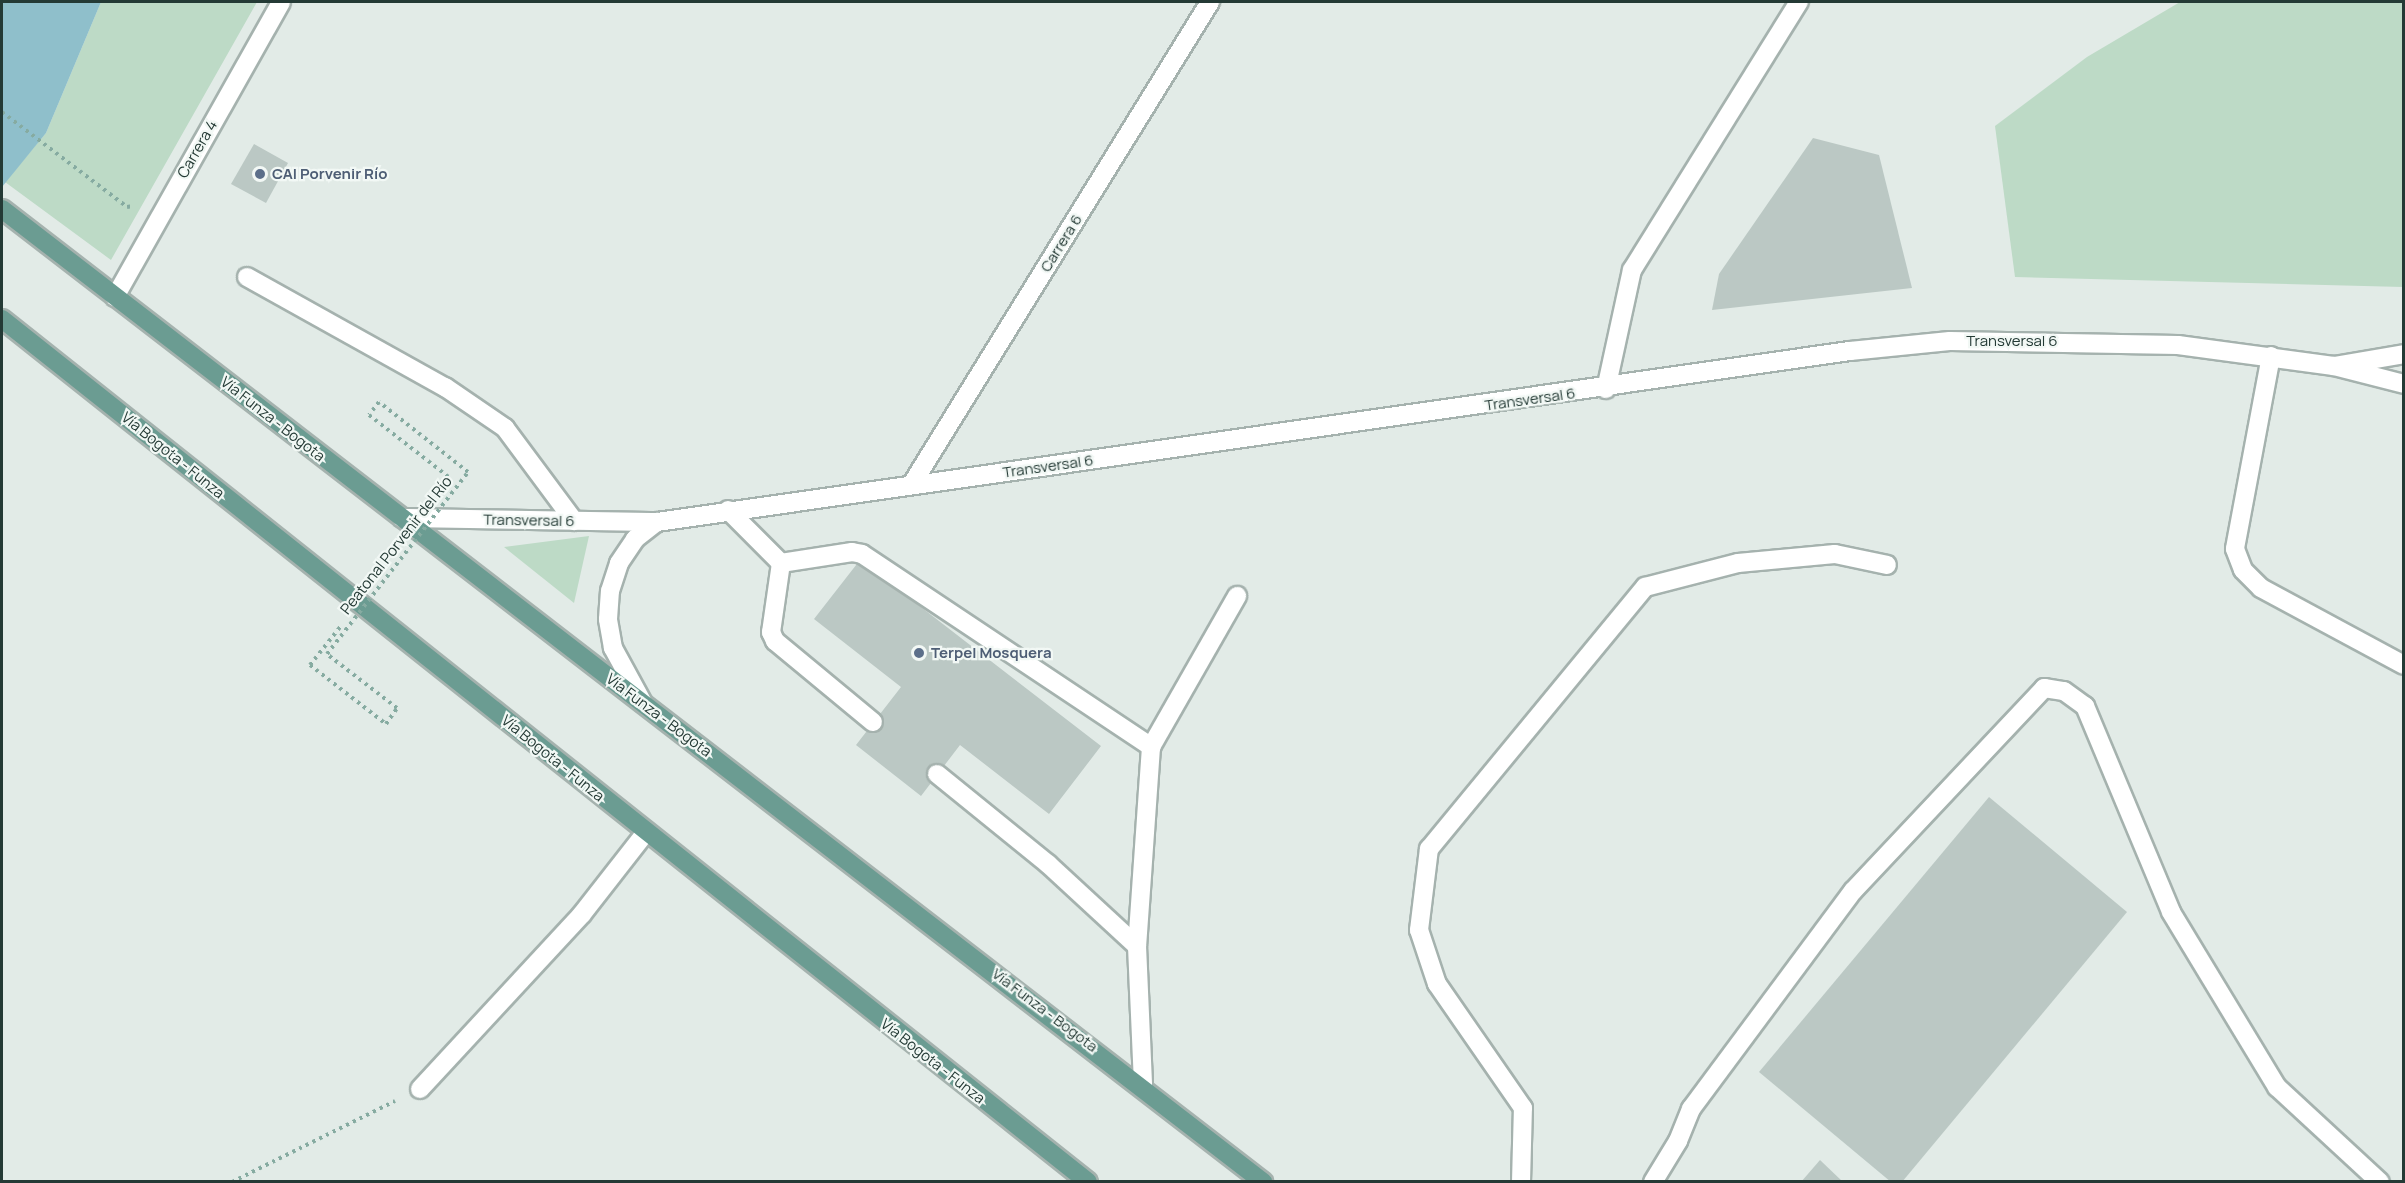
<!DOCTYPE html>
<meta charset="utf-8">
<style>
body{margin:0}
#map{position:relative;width:2405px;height:1183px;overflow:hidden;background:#e2ebe7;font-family:Manrope,sans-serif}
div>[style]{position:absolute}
.green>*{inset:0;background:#bddac6}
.water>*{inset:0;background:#8fbfcb}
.building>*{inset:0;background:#bbc8c4}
.path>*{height:4px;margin-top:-2px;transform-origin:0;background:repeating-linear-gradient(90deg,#86aba1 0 3px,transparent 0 7.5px)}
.roads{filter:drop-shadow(2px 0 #a5b2ae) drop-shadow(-2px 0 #a5b2ae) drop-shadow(0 2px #a5b2ae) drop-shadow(0 -2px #a5b2ae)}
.lane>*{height:18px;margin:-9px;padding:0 9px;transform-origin:9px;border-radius:9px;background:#fff}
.street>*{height:18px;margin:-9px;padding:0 9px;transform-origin:9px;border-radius:9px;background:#fff}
.secondary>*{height:18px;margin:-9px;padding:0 9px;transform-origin:9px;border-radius:9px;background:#fff}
.primary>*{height:18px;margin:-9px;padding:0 9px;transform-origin:9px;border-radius:9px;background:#6b9c92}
.path-bridge>*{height:4px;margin-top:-2px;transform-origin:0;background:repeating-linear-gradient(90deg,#86aba1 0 3px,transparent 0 7.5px)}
.dots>*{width:16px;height:16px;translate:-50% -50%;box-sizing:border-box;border:3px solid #f2f8f5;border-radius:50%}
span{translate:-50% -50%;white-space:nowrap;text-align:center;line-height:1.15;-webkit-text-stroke:4.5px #f2f8f5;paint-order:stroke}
.street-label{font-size:15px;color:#243a35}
.service-label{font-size:15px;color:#4e5e75;font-weight:700}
.left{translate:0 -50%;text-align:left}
.frame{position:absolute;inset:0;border:3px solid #243a35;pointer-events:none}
</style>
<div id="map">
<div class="green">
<i style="clip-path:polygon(101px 2px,257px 2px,111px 260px,5px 182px,46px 133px)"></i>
<i style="clip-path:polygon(2180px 2px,2403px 2px,2403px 287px,2015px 277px,1995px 126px,2087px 57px)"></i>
<i style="clip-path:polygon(589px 536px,574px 603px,504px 547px)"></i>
</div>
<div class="water">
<i style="clip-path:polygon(2px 2px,101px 2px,46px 133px,2px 187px)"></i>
</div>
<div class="building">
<i style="clip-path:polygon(1813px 138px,1879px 155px,1912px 288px,1712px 310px,1719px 274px)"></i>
<i style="clip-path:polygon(254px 144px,288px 163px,266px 203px,231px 184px)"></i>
<i style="clip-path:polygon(860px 560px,1101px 746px,1049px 814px,960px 745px,921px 796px,856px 745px,901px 687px,814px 619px)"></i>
<i style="clip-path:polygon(1989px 797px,2127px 912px,1902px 1182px,1891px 1182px,1759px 1072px)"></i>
<i style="clip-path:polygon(1820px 1160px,1843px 1182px,1801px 1182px)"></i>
</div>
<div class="path">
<i style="left:2px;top:112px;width:157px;rotate:37.2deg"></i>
<i style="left:127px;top:207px;width:6px;rotate:-9deg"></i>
<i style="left:439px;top:490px;width:16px;rotate:-47deg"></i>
<i style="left:310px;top:665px;width:50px;rotate:-51.5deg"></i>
<i style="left:232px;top:1182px;width:182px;rotate:-26.4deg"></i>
</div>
<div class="roads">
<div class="lane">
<i style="left:247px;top:277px;width:227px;rotate:29.1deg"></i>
<i style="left:445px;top:387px;width:73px;rotate:34.3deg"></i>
<i style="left:505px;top:428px;width:116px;rotate:53.4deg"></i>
<i style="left:2271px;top:356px;width:196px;rotate:100.6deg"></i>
<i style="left:2235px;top:549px;width:22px;rotate:69deg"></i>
<i style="left:2243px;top:570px;width:25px;rotate:45deg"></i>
<i style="left:2261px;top:588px;width:162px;rotate:28.3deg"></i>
<i style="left:2334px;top:366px;width:71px;rotate:-9.7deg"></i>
<i style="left:1606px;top:389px;width:122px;rotate:-77.7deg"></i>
<i style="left:1632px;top:270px;width:316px;rotate:-58.1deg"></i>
<i style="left:728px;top:510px;width:75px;rotate:45deg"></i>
<i style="left:781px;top:563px;width:72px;rotate:-8.8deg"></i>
<i style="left:852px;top:552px;width:10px;rotate:11deg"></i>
<i style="left:862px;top:554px;width:348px;rotate:33.7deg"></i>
<i style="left:1151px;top:747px;width:199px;rotate:94deg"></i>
<i style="left:1137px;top:946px;width:139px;rotate:87.5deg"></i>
<i style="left:781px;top:563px;width:70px;rotate:98.2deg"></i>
<i style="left:771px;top:632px;width:10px;rotate:66deg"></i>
<i style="left:775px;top:641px;width:127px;rotate:39.6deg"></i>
<i style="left:1151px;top:747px;width:174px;rotate:-60.3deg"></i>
<i style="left:937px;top:774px;width:143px;rotate:39deg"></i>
<i style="left:1048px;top:864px;width:121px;rotate:42.7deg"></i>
<i style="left:420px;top:1089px;width:238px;rotate:-47.2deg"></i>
<i style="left:582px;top:914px;width:104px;rotate:-52deg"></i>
<i style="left:1521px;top:1182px;width:74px;rotate:-88.5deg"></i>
<i style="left:1523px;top:1108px;width:151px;rotate:-124.7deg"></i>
<i style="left:1437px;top:984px;width:57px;rotate:-108.4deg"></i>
<i style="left:1419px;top:930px;width:82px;rotate:-83deg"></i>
<i style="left:1429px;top:849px;width:340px;rotate:-50.5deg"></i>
<i style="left:1645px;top:587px;width:96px;rotate:-14.5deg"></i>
<i style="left:1738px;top:563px;width:97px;rotate:-5.3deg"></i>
<i style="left:1835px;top:554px;width:53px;rotate:11.9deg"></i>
<i style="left:1653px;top:1182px;width:48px;rotate:-58.6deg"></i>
<i style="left:1678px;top:1141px;width:35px;rotate:-68deg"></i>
<i style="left:1691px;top:1109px;width:272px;rotate:-53.4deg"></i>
<i style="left:1853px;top:891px;width:279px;rotate:-46.7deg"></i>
<i style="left:2044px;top:688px;width:20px;rotate:9deg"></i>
<i style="left:2064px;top:691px;width:26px;rotate:36deg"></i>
<i style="left:2085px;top:706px;width:223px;rotate:67.3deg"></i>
<i style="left:2171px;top:912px;width:205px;rotate:58.8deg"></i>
<i style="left:2277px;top:1087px;width:140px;rotate:42.7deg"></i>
</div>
<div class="street">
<i style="left:912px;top:484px;width:567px;rotate:-58.27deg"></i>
</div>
<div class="secondary">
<i style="left:115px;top:297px;width:338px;rotate:-60.6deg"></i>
<i style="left:402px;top:518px;width:255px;rotate:0.9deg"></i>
<i style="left:657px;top:522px;width:1205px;rotate:-8.16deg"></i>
<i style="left:1850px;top:351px;width:100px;rotate:-5.7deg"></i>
<i style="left:1950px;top:341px;width:228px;rotate:1deg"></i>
<i style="left:2178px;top:345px;width:157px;rotate:7.7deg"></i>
<i style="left:2334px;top:366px;width:72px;rotate:14.4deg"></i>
<i style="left:643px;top:703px;width:63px;rotate:-118.6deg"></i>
<i style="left:613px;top:648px;width:29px;rotate:-100deg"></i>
<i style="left:608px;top:619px;width:28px;rotate:-86deg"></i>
<i style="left:610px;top:591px;width:29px;rotate:-72deg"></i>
<i style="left:619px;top:563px;width:29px;rotate:-56deg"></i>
<i style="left:635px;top:539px;width:28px;rotate:-38deg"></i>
</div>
<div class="primary">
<i style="left:2px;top:209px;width:1593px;rotate:37.65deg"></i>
<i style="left:2px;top:319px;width:1387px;rotate:38.47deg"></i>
</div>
</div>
<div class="path-bridge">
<i style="left:310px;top:665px;width:96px;rotate:37.8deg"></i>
<i style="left:386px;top:724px;width:19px;rotate:-55deg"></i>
<i style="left:397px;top:708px;width:88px;rotate:-142.4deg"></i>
<i style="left:327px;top:654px;width:230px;rotate:-52.2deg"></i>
<i style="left:468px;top:472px;width:113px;rotate:-141.8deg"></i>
<i style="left:379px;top:402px;width:16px;rotate:128deg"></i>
<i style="left:369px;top:415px;width:103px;rotate:37.9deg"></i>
</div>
<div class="dots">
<i style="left:260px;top:174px;background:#5c6f8a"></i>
<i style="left:919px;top:653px;background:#5c6f8a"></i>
</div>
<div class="street-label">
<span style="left:197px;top:149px;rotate:-60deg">Carrera 4</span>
<span style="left:1061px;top:243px;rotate:-58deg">Carrera 6</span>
<span style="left:2012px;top:341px">Transversal 6</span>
<span style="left:1530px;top:399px;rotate:-8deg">Transversal 6</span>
<span style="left:273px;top:419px;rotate:38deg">Vía Funza - Bogota</span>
<span style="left:173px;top:455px;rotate:39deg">Vía Bogota - Funza</span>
<span style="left:1048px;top:466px;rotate:-8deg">Transversal 6</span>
<span style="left:529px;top:520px;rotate:1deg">Transversal 6</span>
<span style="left:396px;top:545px;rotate:-52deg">Peatonal Porvenir del Río</span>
<span style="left:659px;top:715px;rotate:37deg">Vía Funza - Bogota</span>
<span style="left:553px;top:758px;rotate:39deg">Vía Bogota - Funza</span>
<span style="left:1045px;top:1010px;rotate:37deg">Vía Funza - Bogota</span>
<span style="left:933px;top:1061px;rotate:38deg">Vía Bogota - Funza</span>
</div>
<div class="service-label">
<span class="left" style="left:272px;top:174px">CAI Porvenir Río</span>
<span class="left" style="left:931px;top:653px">Terpel Mosquera</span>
</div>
<div class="frame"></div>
</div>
